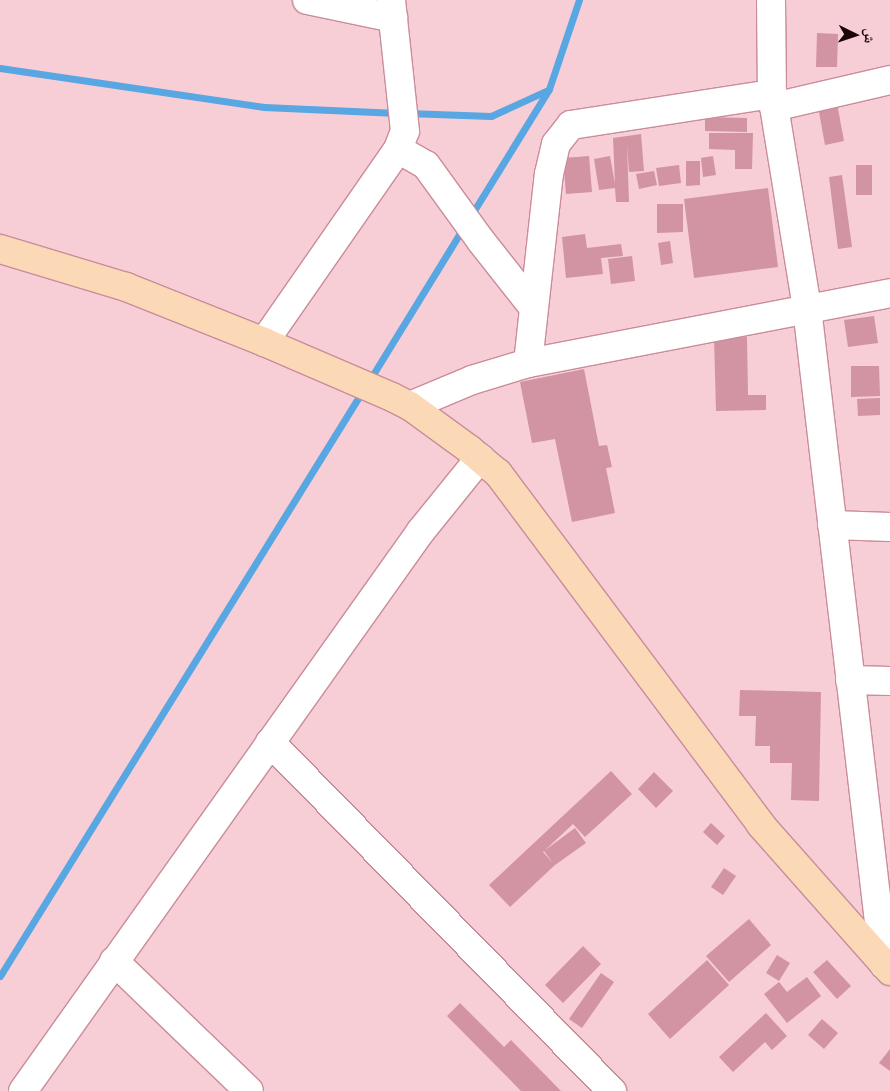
<!DOCTYPE html>
<meta charset="utf-8">
<style>
body{margin:0}
#map{position:relative;width:890px;height:1091px;overflow:hidden;background:#f7ced6;font-family:Jost,"Noto Naskh Arabic",sans-serif}
div>[style]{position:absolute}
.stream>*{height:7px;margin:-3.5px;padding:0 3.5px;transform-origin:3.5px;border-radius:3.5px;background:#58a6e2}
.building>*{inset:0;background:#d293a2}
.roads{filter:drop-shadow(1px 0 #ca8c9a) drop-shadow(-1px 0 #ca8c9a) drop-shadow(0 1px #ca8c9a) drop-shadow(0 -1px #ca8c9a)}
.minor>*{height:28px;margin:-14px;padding:0 14px;transform-origin:14px;border-radius:14px;background:#fff}
.major>*{height:28px;margin:-14px;padding:0 14px;transform-origin:14px;border-radius:14px;background:#fcd9b6}
span{translate:-50% -50%;white-space:nowrap;text-align:center;line-height:1.15;-webkit-text-stroke:4px #f7ced6;paint-order:stroke}
.north{position:absolute;left:830px;top:10px;width:50px;height:50px;-webkit-text-stroke:4px #f7ced6;paint-order:stroke;rotate:94deg;font-size:14px;font-weight:700;line-height:20px;text-align:center;color:#1a050b}
.north::after{content:'';display:block;margin:auto;width:18px;height:22px;background:#1a050b;clip-path:polygon(50% 0,100% 100%,50% 72%,0 100%)}
</style>
<div id="map">
<div class="stream">
<i style="left:0;top:68px;width:267px;rotate:8.4deg"></i>
<i style="left:264px;top:107px;width:133px;rotate:2.6deg"></i>
<i style="left:407px;top:113px;width:84px;rotate:2deg"></i>
<i style="left:491px;top:116px;width:63px;rotate:-24.5deg"></i>
<i style="left:470px;top:217px;width:150px;rotate:-58.3deg"></i>
<i style="left:549px;top:89px;width:94px;rotate:-71.4deg"></i>
<i style="left:369px;top:381px;width:180px;rotate:-58.4deg"></i>
<i style="left:0;top:976px;width:689px;rotate:-58.22deg"></i>
</div>
<div class="building">
<i style="clip-path:polygon(817px 33px,838px 34px,837px 67px,816px 67px)"></i>
<i style="clip-path:polygon(836px 98px,844px 141px,825px 145px,817px 101px)"></i>
<i style="clip-path:polygon(705px 117px,747px 118px,747px 132px,705px 131px)"></i>
<i style="clip-path:polygon(709px 133px,753px 133px,752px 169px,735px 169px,735px 150px,709px 149px)"></i>
<i style="clip-path:polygon(641px 134px,644px 171px,629px 172px,627px 144px,629px 202px,616px 202px,615px 188px,599px 190px,594px 159px,610px 156px,615px 184px,613px 138px)"></i>
<i style="clip-path:polygon(589px 156px,592px 192px,566px 194px,563px 158px)"></i>
<i style="clip-path:polygon(713px 156px,716px 175px,703px 177px,701px 158px)"></i>
<i style="clip-path:polygon(686px 161px,700px 161px,700px 185px,686px 186px)"></i>
<i style="clip-path:polygon(679px 165px,681px 183px,659px 186px,656px 168px)"></i>
<i style="clip-path:polygon(856px 165px,872px 165px,872px 195px,856px 195px)"></i>
<i style="clip-path:polygon(654px 171px,657px 185px,639px 189px,636px 174px)"></i>
<i style="clip-path:polygon(842px 175px,852px 247px,838px 249px,829px 177px)"></i>
<i style="clip-path:polygon(768px 188px,778px 267px,694px 278px,684px 199px)"></i>
<i style="clip-path:polygon(657px 204px,683px 204px,683px 232px,657px 233px)"></i>
<i style="clip-path:polygon(585px 234px,587px 248px,621px 244px,623px 256px,601px 258px,603px 274px,566px 278px,562px 237px)"></i>
<i style="clip-path:polygon(670px 241px,673px 263px,661px 265px,658px 243px)"></i>
<i style="clip-path:polygon(632px 256px,635px 281px,611px 284px,608px 259px)"></i>
<i style="clip-path:polygon(874px 316px,878px 343px,848px 347px,844px 320px)"></i>
<i style="clip-path:polygon(747px 337px,748px 395px,766px 395px,766px 410px,716px 411px,714px 338px)"></i>
<i style="clip-path:polygon(851px 366px,879px 366px,880px 396px,851px 397px)"></i>
<i style="clip-path:polygon(584px 369px,599px 446px,607px 445px,612px 467px,606px 468px,615px 513px,572px 522px,555px 439px,532px 443px,520px 382px)"></i>
<i style="clip-path:polygon(880px 398px,880px 415px,858px 416px,857px 399px)"></i>
<i style="clip-path:polygon(740px 690px,821px 692px,819px 801px,791px 800px,792px 763px,770px 763px,770px 746px,755px 746px,756px 716px,739px 716px)"></i>
<i style="clip-path:polygon(611px 771px,632px 794px,585px 837px,573px 824px,543px 852px,553px 863px,544px 851px,575px 828px,586px 843px,555px 865px,510px 907px,489px 885px)"></i>
<i style="clip-path:polygon(654px 772px,673px 791px,656px 808px,638px 789px)"></i>
<i style="clip-path:polygon(711px 823px,725px 836px,717px 845px,703px 832px)"></i>
<i style="clip-path:polygon(724px 868px,736px 876px,723px 895px,711px 887px)"></i>
<i style="clip-path:polygon(749px 919px,771px 945px,729px 982px,706px 956px)"></i>
<i style="clip-path:polygon(583px 946px,601px 964px,563px 1003px,545px 985px)"></i>
<i style="clip-path:polygon(777px 955px,790px 963px,779px 981px,766px 973px)"></i>
<i style="clip-path:polygon(707px 960px,729px 985px,670px 1039px,648px 1014px)"></i>
<i style="clip-path:polygon(827px 960px,851px 986px,837px 999px,813px 972px)"></i>
<i style="clip-path:polygon(601px 973px,614px 982px,582px 1028px,569px 1019px)"></i>
<i style="clip-path:polygon(807px 977px,821px 996px,787px 1023px,764px 994px,779px 982px,787px 992px)"></i>
<i style="clip-path:polygon(460px 1003px,504px 1047px,511px 1040px,561px 1091px,521px 1091px,447px 1016px)"></i>
<i style="clip-path:polygon(766px 1013px,787px 1036px,772px 1050px,765px 1042px,733px 1072px,719px 1057px)"></i>
<i style="clip-path:polygon(822px 1019px,838px 1033px,824px 1049px,808px 1035px)"></i>
<i style="clip-path:polygon(890px 1049px,890px 1071px,879px 1063px)"></i>
</div>
<div class="roads">
<div class="minor">
<i style="left:307px;top:0;width:88px;rotate:11.8deg"></i>
<i style="left:771px;top:0;width:94px;rotate:89.4deg"></i>
<i style="left:772px;top:94px;width:217px;rotate:80.7deg"></i>
<i style="left:807px;top:308px;width:661px;rotate:83.31deg"></i>
<i style="left:774px;top:107px;width:119px;rotate:-13.1deg"></i>
<i style="left:398px;top:149px;width:32px;rotate:30deg"></i>
<i style="left:426px;top:165px;width:94px;rotate:54.1deg"></i>
<i style="left:481px;top:241px;width:85px;rotate:51.7deg"></i>
<i style="left:264px;top:342px;width:235px;rotate:-55.2deg"></i>
<i style="left:398px;top:149px;width:19px;rotate:-69deg"></i>
<i style="left:405px;top:131px;width:132px;rotate:-96.1deg"></i>
<i style="left:528px;top:363px;width:190px;rotate:-83.7deg"></i>
<i style="left:549px;top:174px;width:31px;rotate:-77deg"></i>
<i style="left:556px;top:144px;width:24px;rotate:-52deg"></i>
<i style="left:571px;top:125px;width:203px;rotate:-8.8deg"></i>
<i style="left:410px;top:406px;width:67px;rotate:-22.8deg"></i>
<i style="left:472px;top:380px;width:59px;rotate:-16.9deg"></i>
<i style="left:528px;top:363px;width:369px;rotate:-10.9deg"></i>
<i style="left:832px;top:525px;width:58px;rotate:2deg"></i>
<i style="left:850px;top:680px;width:40px;rotate:1.4deg"></i>
<i style="left:270px;top:742px;width:489px;rotate:45.6deg"></i>
<i style="left:114px;top:961px;width:187px;rotate:43.9deg"></i>
<i style="left:23px;top:1091px;width:687px;rotate:-54.6deg"></i>
<i style="left:421px;top:531px;width:94px;rotate:-51.1deg"></i>
</div>
<div class="major">
<i style="left:0;top:249px;width:132px;rotate:16.8deg"></i>
<i style="left:126px;top:287px;width:149px;rotate:21.7deg"></i>
<i style="left:264px;top:342px;width:139px;rotate:23.3deg"></i>
<i style="left:392px;top:397px;width:20px;rotate:27deg"></i>
<i style="left:410px;top:406px;width:73px;rotate:36.1deg"></i>
<i style="left:469px;top:449px;width:38px;rotate:40deg"></i>
<i style="left:498px;top:473px;width:439px;rotate:53.2deg"></i>
<i style="left:761px;top:825px;width:195px;rotate:48.5deg"></i>
</div>
</div>
<div class="north">ش</div>
</div>
